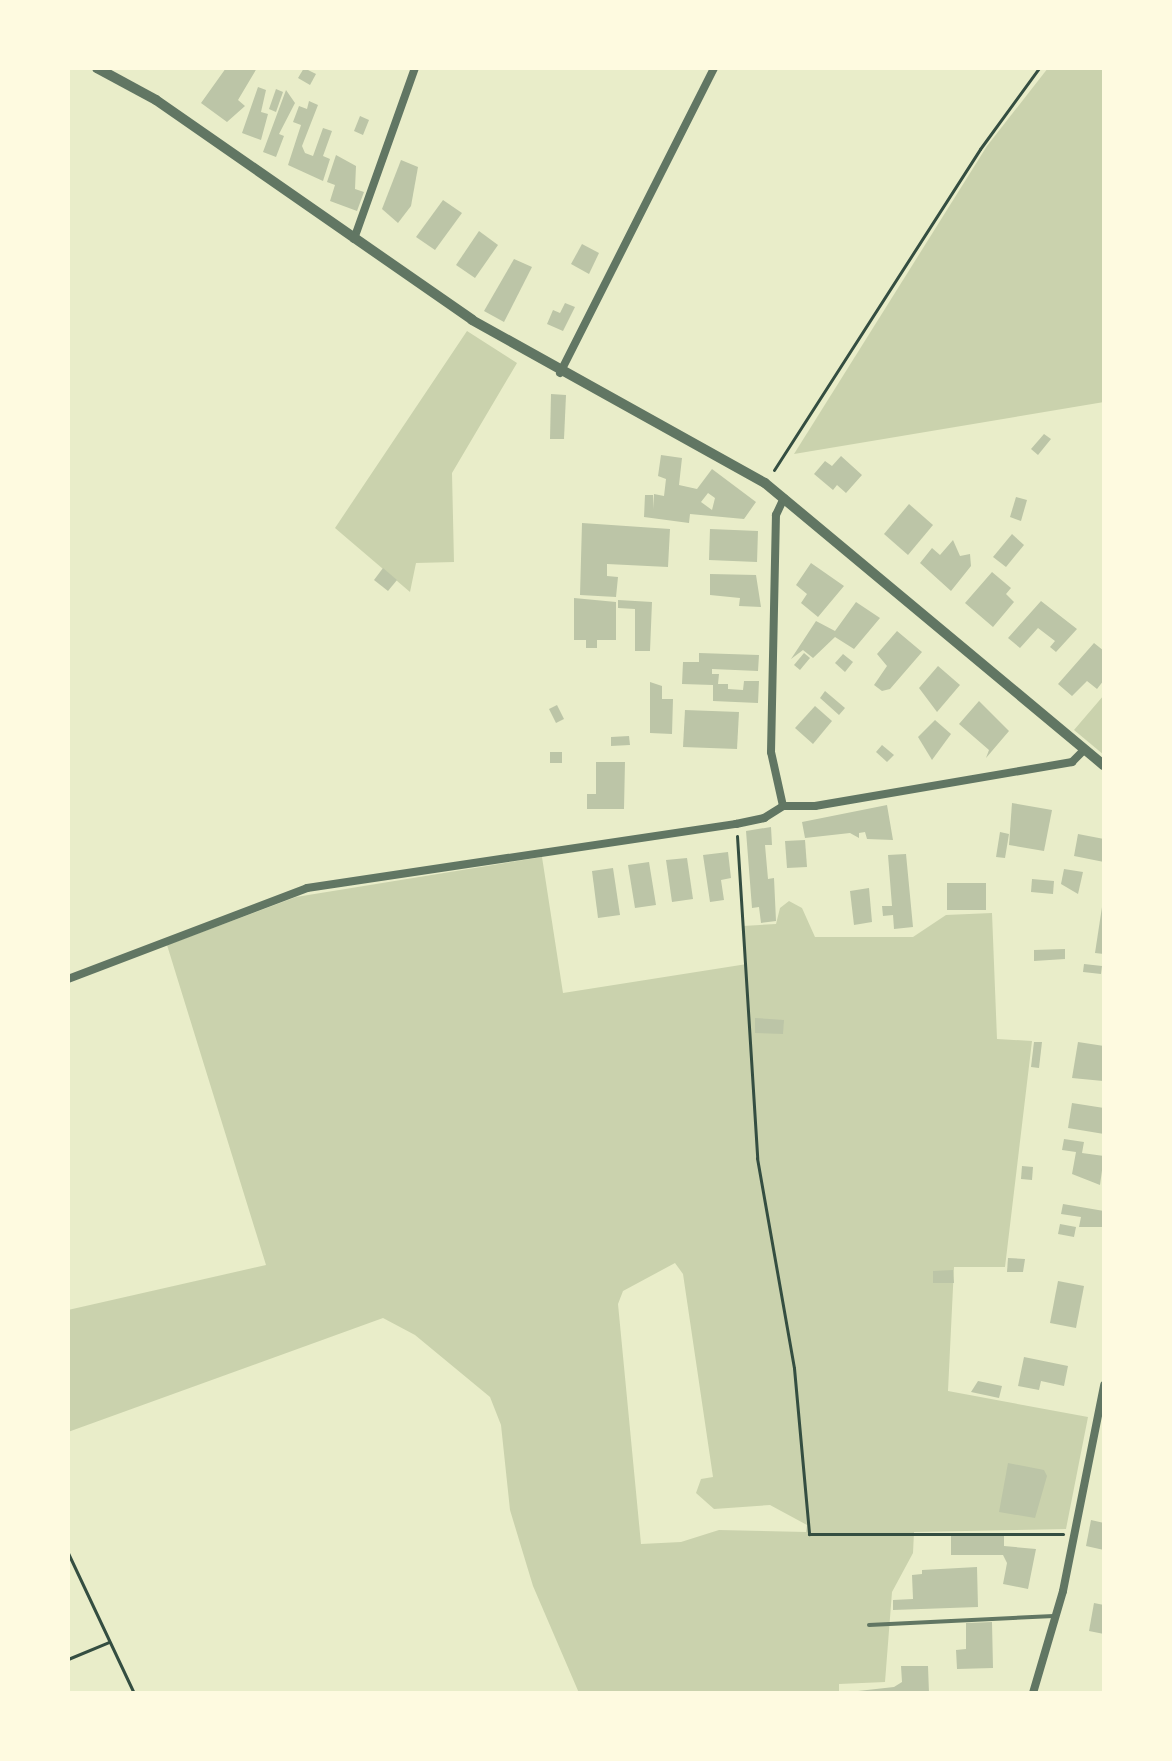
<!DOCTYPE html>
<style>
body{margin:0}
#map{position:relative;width:1172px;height:1761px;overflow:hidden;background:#e9edc9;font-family:Georgia,serif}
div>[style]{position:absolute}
.green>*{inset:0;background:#cad2ad}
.building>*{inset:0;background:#bcc5a7}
.path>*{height:3px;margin:-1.5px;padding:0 1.5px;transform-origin:1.5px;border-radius:1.5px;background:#344e41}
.service>*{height:4px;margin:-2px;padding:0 2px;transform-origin:2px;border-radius:2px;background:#617663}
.minor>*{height:8px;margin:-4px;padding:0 4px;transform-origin:4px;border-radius:4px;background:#617663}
.tertiary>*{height:10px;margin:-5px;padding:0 5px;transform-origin:5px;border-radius:5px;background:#617663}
span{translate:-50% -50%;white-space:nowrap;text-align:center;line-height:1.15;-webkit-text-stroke:7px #fefae0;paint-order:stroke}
.frame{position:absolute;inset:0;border:70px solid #fefae0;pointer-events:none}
</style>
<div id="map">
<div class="green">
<i style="clip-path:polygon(1048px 68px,1104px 68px,1104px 402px,794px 454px,987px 146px)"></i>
<i style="clip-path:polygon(467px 331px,517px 363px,452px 473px,454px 562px,416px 563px,410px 592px,335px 528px)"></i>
<i style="clip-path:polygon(1104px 695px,1104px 755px,1074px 730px)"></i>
<i style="clip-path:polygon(evenodd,542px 857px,563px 993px,747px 964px,743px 926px,776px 924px,780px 908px,789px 901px,802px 908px,815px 937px,913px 937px,946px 915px,992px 913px,997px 1039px,1032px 1041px,1005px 1267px,954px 1267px,948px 1391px,1088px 1417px,1066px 1529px,914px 1532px,913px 1553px,892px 1592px,885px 1682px,839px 1684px,839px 1693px,579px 1693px,533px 1586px,510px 1510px,501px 1425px,490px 1397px,415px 1335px,383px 1318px,68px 1432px,68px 1310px,266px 1265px,167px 945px,296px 897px,542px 857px,675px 1263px,683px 1274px,713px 1477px,701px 1479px,696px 1493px,714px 1509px,770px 1505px,807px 1525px,806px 1532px,719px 1530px,681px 1542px,641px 1544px,618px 1304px,623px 1291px,675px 1263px)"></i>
</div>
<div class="building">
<i style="clip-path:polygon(226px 68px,257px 68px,238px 100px,245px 106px,227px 122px,201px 103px)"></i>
<i style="clip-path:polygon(304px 68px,316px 74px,310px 85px,298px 78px)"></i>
<i style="clip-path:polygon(258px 87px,266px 90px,261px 112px,268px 114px,261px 140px,242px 133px)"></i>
<i style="clip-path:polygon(276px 89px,283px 92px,276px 112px,269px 109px)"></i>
<i style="clip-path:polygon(286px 90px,295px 103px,279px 134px,284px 136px,276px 157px,263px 152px)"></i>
<i style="clip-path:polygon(309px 101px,318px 105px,302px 146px,305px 153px,313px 156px,323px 128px,332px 131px,323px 156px,330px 159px,323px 181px,288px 165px,301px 125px,293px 122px,299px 106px,307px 109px)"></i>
<i style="clip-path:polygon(360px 116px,369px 120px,363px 135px,354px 131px)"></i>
<i style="clip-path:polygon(336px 155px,356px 166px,355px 189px,364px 192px,357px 211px,330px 201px,335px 185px,327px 182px)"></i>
<i style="clip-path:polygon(401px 160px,418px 167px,411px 206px,398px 223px,382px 209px)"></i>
<i style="clip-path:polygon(443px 200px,462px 213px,435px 250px,416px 237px)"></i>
<i style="clip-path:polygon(479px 231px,498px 245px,475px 278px,456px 265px)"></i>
<i style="clip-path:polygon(582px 244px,599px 253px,589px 274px,571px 264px)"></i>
<i style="clip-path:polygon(514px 259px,532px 267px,504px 322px,484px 311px)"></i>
<i style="clip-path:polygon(565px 303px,575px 307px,563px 331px,547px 324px,553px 310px,560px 313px)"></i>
<i style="clip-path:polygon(551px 394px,566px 395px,564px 439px,550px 439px)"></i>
<i style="clip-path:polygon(1044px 434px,1051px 439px,1038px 455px,1031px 449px)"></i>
<i style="clip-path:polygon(evenodd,661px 455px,682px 458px,679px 485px,697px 489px,712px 469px,756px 502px,744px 519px,690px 514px,689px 523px,644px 517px,645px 495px,653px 495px,653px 509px,654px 494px,664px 496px,666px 479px,658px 476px,661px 455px,708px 493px,715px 498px,712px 510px,701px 502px,708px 493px)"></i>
<i style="clip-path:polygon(841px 456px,862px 475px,846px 493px,837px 485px,833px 490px,814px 474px,825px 461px,832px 466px)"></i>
<i style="clip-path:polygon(1016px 497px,1027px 500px,1021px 521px,1010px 517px)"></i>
<i style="clip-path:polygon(909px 504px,933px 525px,908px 555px,884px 534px)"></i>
<i style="clip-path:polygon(582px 523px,670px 529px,668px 567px,607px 564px,607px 576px,618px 577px,616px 597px,580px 595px)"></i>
<i style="clip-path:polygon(710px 529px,758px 531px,757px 562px,709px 560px)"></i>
<i style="clip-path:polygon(1012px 534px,1024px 545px,1006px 567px,993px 557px)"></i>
<i style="clip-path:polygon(953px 540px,960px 556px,970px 554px,971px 566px,951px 591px,920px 563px,932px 548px,940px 555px)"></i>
<i style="clip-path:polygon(811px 563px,844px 586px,818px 617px,801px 603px,807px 594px,796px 585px)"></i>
<i style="clip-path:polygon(383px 568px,397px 580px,388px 591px,374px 580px)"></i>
<i style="clip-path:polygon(992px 572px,1011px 588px,1006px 594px,1014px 602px,993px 627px,965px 603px)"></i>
<i style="clip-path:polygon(710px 574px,756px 575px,761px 607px,739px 606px,740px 598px,710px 595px)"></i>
<i style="clip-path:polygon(574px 598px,616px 602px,616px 640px,597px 640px,597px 648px,586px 648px,586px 640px,574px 640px)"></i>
<i style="clip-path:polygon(618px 600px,652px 602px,650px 651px,635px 651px,635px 609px,618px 608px)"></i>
<i style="clip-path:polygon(1041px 601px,1077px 629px,1056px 652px,1050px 647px,1055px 641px,1038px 628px,1020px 648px,1008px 638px)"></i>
<i style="clip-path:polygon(856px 602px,880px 618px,854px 649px,835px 637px,813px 658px,803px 650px,791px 659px,816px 621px,835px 631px)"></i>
<i style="clip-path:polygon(897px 631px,922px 652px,890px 689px,882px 691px,874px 685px,887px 666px,877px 654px)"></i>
<i style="clip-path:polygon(1094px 643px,1104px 651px,1104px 680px,1097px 689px,1087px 681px,1072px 696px,1058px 684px)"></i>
<i style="clip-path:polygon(699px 653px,759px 655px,758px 671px,712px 669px,712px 674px,719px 674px,718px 684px,728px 684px,728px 689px,743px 690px,744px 681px,759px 681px,758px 703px,713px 701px,713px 685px,682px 684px,683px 662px,699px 662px)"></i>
<i style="clip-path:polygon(804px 653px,810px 658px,800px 670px,794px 665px)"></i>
<i style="clip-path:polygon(843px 654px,853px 662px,845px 672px,835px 663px)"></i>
<i style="clip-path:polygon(938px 666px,960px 685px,937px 712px,919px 688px)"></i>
<i style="clip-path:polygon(650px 682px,662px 686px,662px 699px,673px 699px,672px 734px,650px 733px)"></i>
<i style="clip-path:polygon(825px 691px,845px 708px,839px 715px,820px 698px)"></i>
<i style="clip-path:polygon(979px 701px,1009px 731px,986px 758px,989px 750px,959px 724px)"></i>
<i style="clip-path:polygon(557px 705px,564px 719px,556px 723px,549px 709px)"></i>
<i style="clip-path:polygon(815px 706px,832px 721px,813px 744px,795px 728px)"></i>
<i style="clip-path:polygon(685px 710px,739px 712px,737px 749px,683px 747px)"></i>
<i style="clip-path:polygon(935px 720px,951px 734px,932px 760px,918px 737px)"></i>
<i style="clip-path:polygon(629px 736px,630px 745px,611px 746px,611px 737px)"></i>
<i style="clip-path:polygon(882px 745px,894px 755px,887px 762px,876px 752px)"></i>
<i style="clip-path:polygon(550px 752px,562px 752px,562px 763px,550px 763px)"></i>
<i style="clip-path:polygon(596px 762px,625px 762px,624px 809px,587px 809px,587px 794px,596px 794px)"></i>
<i style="clip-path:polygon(1012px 803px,1052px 810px,1044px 851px,1009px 845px)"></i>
<i style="clip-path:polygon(887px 805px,893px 840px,867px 839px,865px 832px,859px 833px,859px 838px,850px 833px,805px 838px,802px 822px)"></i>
<i style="clip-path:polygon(771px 827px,772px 845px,765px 845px,768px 879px,774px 878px,776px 921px,761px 923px,759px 907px,752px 908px,746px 831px)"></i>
<i style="clip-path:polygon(1000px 832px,1009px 834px,1005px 858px,996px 857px)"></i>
<i style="clip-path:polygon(1078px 834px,1104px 839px,1104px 862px,1074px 856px)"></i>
<i style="clip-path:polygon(805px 840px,807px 867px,787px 868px,785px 841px)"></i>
<i style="clip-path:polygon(728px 852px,731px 878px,721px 880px,724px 900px,710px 902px,703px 855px)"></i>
<i style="clip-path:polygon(906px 854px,913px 927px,894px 929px,893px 915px,883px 916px,882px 906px,892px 906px,888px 855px)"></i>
<i style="clip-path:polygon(687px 858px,693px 899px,672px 902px,666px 860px)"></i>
<i style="clip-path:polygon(649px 862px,656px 905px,635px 908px,628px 865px)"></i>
<i style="clip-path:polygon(613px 868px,620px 915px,598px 918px,592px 871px)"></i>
<i style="clip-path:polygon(1064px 869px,1083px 872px,1078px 894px,1061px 884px)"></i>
<i style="clip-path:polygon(1032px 879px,1054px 881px,1053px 894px,1031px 892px)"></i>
<i style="clip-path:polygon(947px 883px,986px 883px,986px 910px,947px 910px)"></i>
<i style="clip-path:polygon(869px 888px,872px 922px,854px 925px,850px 891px)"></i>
<i style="clip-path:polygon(1102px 907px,1104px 907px,1104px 954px,1095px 953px)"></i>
<i style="clip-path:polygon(1065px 949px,1065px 959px,1034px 961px,1034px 950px)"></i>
<i style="clip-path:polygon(1084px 964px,1102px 966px,1101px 974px,1083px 972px)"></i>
<i style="clip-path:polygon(755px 1018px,784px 1020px,783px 1034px,755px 1033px)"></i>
<i style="clip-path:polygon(1034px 1042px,1042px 1042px,1039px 1068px,1031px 1067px)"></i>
<i style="clip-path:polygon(1078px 1042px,1104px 1046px,1103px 1081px,1072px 1078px)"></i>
<i style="clip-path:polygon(1072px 1103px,1104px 1108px,1104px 1134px,1068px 1128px)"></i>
<i style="clip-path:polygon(1064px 1139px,1084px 1142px,1082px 1153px,1104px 1156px,1100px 1185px,1072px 1174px,1076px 1152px,1062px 1150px)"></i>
<i style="clip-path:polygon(1022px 1166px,1033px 1167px,1032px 1180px,1021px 1179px)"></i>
<i style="clip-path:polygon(1063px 1204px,1104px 1211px,1104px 1227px,1079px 1227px,1081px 1217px,1061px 1214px)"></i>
<i style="clip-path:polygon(1060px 1224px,1076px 1227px,1074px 1237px,1058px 1234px)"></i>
<i style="clip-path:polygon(1008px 1258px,1025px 1259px,1023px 1272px,1007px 1272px)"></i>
<i style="clip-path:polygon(953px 1270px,954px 1283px,933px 1283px,933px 1271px)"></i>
<i style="clip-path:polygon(1058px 1281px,1084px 1286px,1076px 1328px,1050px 1323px)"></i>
<i style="clip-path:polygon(1024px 1357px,1068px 1366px,1064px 1386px,1041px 1381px,1039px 1390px,1018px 1386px)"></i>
<i style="clip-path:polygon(978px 1381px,1002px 1386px,999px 1398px,971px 1392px)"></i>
<i style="clip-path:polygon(1008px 1463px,1044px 1470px,1047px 1476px,1035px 1518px,999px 1512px)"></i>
<i style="clip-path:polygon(1091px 1520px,1104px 1523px,1104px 1550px,1086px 1546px)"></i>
<i style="clip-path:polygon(951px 1536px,1004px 1536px,1004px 1546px,1036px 1549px,1028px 1589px,1003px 1584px,1007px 1563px,1003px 1555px,951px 1555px)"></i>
<i style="clip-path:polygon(977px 1567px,978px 1607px,893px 1610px,893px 1600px,913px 1599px,912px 1575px,922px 1574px,922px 1570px)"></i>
<i style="clip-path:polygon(1094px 1603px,1104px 1605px,1104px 1634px,1089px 1631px)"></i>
<i style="clip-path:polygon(992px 1622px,993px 1668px,957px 1669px,956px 1650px,966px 1649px,966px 1623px)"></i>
<i style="clip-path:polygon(901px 1666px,928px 1666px,929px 1693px,840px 1693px,894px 1687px,902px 1682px)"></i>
</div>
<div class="path">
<i style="left:774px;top:470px;width:381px;rotate:-57.3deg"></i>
<i style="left:980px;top:149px;width:100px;rotate:-53.9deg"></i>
<i style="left:737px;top:836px;width:323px;rotate:86.4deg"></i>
<i style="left:757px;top:1158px;width:213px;rotate:80deg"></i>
<i style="left:794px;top:1368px;width:167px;rotate:84.8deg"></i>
<i style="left:809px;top:1534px;width:254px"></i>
<i style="left:68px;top:1553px;width:155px;rotate:64.8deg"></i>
<i style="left:68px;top:1659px;width:44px;rotate:-22.5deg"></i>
</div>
<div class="service">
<i style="left:869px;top:1625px;width:185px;rotate:-2.8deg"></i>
</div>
<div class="minor">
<i style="left:354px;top:239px;width:182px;rotate:-70.4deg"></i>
<i style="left:560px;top:373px;width:342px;rotate:-63.2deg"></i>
<i style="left:783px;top:806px;width:55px;rotate:-102.5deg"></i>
<i style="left:771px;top:752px;width:237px;rotate:-88.8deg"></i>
<i style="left:776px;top:515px;width:19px;rotate:-65deg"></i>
<i style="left:68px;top:979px;width:256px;rotate:-20.8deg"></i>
<i style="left:307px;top:888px;width:434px;rotate:-8.5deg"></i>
<i style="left:736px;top:824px;width:29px;rotate:-12deg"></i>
<i style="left:764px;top:818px;width:22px;rotate:-32deg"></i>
<i style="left:783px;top:806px;width:32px"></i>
<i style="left:815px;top:806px;width:261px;rotate:-9.7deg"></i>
<i style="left:1072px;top:762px;width:18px;rotate:-45deg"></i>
<i style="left:1033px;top:1693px;width:106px;rotate:-73.6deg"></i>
<i style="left:1063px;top:1591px;width:210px;rotate:-78.7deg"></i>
</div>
<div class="tertiary">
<i style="left:97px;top:68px;width:67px;rotate:28.5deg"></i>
<i style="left:156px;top:100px;width:385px;rotate:34.8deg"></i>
<i style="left:472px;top:320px;width:335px;rotate:29.1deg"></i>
<i style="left:765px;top:483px;width:441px;rotate:39.8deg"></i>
</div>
<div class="frame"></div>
</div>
